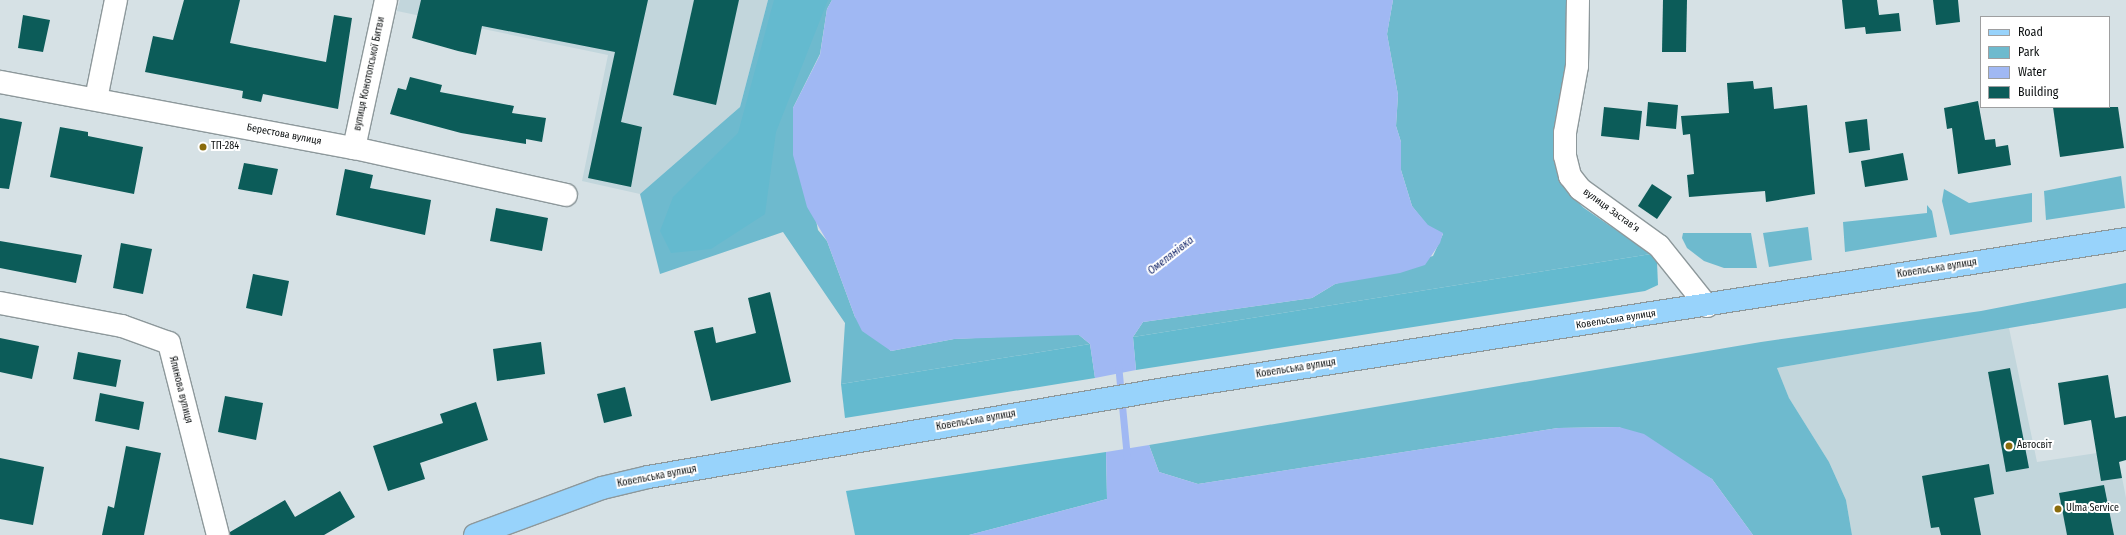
<!DOCTYPE html>
<meta charset="utf-8">
<style>
body{margin:0}
#map{position:relative;width:2126px;height:535px;overflow:hidden;background:#d6e1e5;font-family:"Fira Sans Condensed",sans-serif}
div>[style]{position:absolute}
.built>*{inset:0;background:#c2d6dc}
.green>*{inset:0;background:#6ebace}
.forest>*{inset:0;background:#64bacf}
.water>*{inset:0;background:#a0b8f3}
.stream>*{height:7px;margin:-3.5px;padding:0 3.5px;transform-origin:3.5px;border-radius:3.5px;background:#a0b8f3}
.building>*{inset:0;background:#0c5c59}
.roads{filter:drop-shadow(1px 0 #8d989b) drop-shadow(-1px 0 #8d989b) drop-shadow(0 1px #8d989b) drop-shadow(0 -1px #8d989b)}
.minor>*{height:22px;margin:-11px;padding:0 11px;transform-origin:11px;border-radius:11px;background:#fff}
.major>*{height:22px;margin:-11px;padding:0 11px;transform-origin:11px;border-radius:11px;background:#98d3fb}
.dots>*{width:11px;height:11px;translate:-50% -50%;box-sizing:border-box;border:2px solid #fff;border-radius:50%}
span{translate:-50% -50%;white-space:nowrap;text-align:center;line-height:1.15;-webkit-text-stroke:4px #fff;paint-order:stroke}
.street-label{font-size:10px;color:#0c1011}
.poi-label{font-size:10px;color:#0c1011}
.left{translate:0 -50%;text-align:left}
.water-label{font-size:11px;color:#16286b;font-style:italic}
.legend{position:absolute;left:1980px;top:16px;width:130px;height:92px;box-sizing:border-box;background:#fff;border:1px solid #9e9fa0;margin:0;padding:5px 7px;list-style:none;font-size:12px;color:#0c1011}
.legend li{display:flex;align-items:center;gap:8px;height:20px}
.legend b{width:20px;border:1px solid #9e9fa0}
</style>
<div id="map">
<div class="built">
<i style="clip-path:polygon(400px 0,768px 0,740px 107px,640px 194px,582px 181px,608px 55px,397px 11px)"></i>
<i style="clip-path:polygon(2009px 328px,2037px 462px,2097px 453px,2119px 462px,2126px 498px,2126px 535px,1852px 535px,1846px 500px,1829px 462px,1789px 398px,1777px 368px)"></i>
</div>
<div class="green">
<i style="clip-path:polygon(768px 0,832px 0,827px 9px,820px 54px,793px 108px,818px 230px,827px 241px,855px 317px,891px 351px,954px 339px,1063px 334px,1079px 335px,1090px 344px,841px 384px,845px 323px,783px 232px,660px 274px,640px 194px,740px 107px)"></i>
<i style="clip-path:polygon(1393px 0,1573px 0,1561px 180px,1570px 195px,1584px 208px,1651px 254px,1133px 337px,1143px 322px,1312px 298px,1335px 284px,1433px 256px,1443px 234px,1427px 225px,1412px 206px,1401px 170px,1401px 142px,1396px 126px,1398px 95px,1387px 34px)"></i>
<i style="clip-path:polygon(2121px 176px,2125px 208px,2046px 220px,2044px 191px)"></i>
<i style="clip-path:polygon(1944px 189px,1969px 203px,2032px 193px,2032px 222px,1950px 235px,1942px 201px)"></i>
<i style="clip-path:polygon(1927px 205px,1932px 211px,1937px 237px,1845px 252px,1843px 222px,1927px 213px)"></i>
<i style="clip-path:polygon(1808px 227px,1812px 260px,1769px 267px,1763px 233px)"></i>
<i style="clip-path:polygon(1683px 233px,1751px 233px,1757px 268px,1724px 268px,1704px 261px,1687px 248px,1682px 238px)"></i>
<i style="clip-path:polygon(2126px 283px,2126px 308px,1777px 368px,1789px 398px,1829px 462px,1846px 500px,1852px 535px,1753px 535px,1712px 479px,1619px 427px,1558px 428px,1198px 484px,1159px 472px,1149px 445px,1761px 342px,1981px 311px)"></i>
</div>
<div class="forest">
<i style="clip-path:polygon(774px 0,828px 0,776px 132px,765px 214px,711px 249px,671px 253px,660px 231px,673px 197px,738px 133px)"></i>
<i style="clip-path:polygon(1651px 254px,1657px 262px,1658px 285px,1645px 291px,1136px 370px,1133px 337px)"></i>
<i style="clip-path:polygon(1090px 344px,1095px 378px,845px 418px,841px 384px)"></i>
<i style="clip-path:polygon(1106px 452px,1107px 499px,969px 535px,855px 535px,846px 491px)"></i>
</div>
<div class="water">
<i style="clip-path:polygon(832px 0,1393px 0,1387px 34px,1398px 95px,1396px 126px,1401px 142px,1401px 170px,1412px 206px,1428px 225px,1443px 233px,1440px 243px,1425px 265px,1400px 273px,1335px 284px,1312px 298px,1143px 322px,1133px 337px,1136px 370px,1095px 378px,1090px 344px,1079px 335px,954px 339px,891px 351px,862px 331px,855px 317px,827px 241px,807px 207px,793px 155px,793px 108px,820px 55px,827px 9px)"></i>
<i style="clip-path:polygon(1619px 427px,1644px 434px,1712px 479px,1753px 535px,969px 535px,1107px 499px,1106px 452px,1149px 445px,1159px 472px,1198px 484px,1558px 428px)"></i>
</div>
<div class="stream">
<i style="left:1118px;top:364px;width:94px;rotate:84.5deg"></i>
</div>
<div class="building">
<i style="clip-path:polygon(184px 0,240px 0,230px 43px,326px 62px,334px 15px,352px 18px,338px 109px,263px 94px,261px 102px,242px 98px,243px 91px,145px 72px,153px 36px,173px 40px)"></i>
<i style="clip-path:polygon(421px 0,648px 0,621px 122px,642px 127px,631px 187px,588px 178px,615px 52px,482px 26px,476px 55px,458px 51px,412px 38px)"></i>
<i style="clip-path:polygon(694px 0,739px 0,716px 105px,673px 95px)"></i>
<i style="clip-path:polygon(1663px 0,1687px 0,1686px 52px,1662px 52px)"></i>
<i style="clip-path:polygon(1842px 0,1877px 0,1879px 15px,1899px 13px,1901px 31px,1866px 34px,1865px 27px,1845px 29px)"></i>
<i style="clip-path:polygon(1933px 0,1958px 0,1960px 22px,1936px 25px)"></i>
<i style="clip-path:polygon(23px 15px,50px 20px,43px 52px,18px 48px)"></i>
<i style="clip-path:polygon(410px 77px,442px 85px,440px 92px,514px 106px,512px 113px,546px 118px,542px 142px,526px 139px,526px 144px,461px 133px,390px 114px,398px 88px,406px 90px)"></i>
<i style="clip-path:polygon(1753px 81px,1754px 89px,1772px 87px,1774px 109px,1807px 105px,1815px 194px,1766px 202px,1765px 191px,1689px 197px,1687px 175px,1694px 174px,1690px 134px,1683px 135px,1681px 116px,1729px 113px,1727px 83px)"></i>
<i style="clip-path:polygon(1978px 101px,1985px 140px,1995px 139px,1996px 147px,2008px 145px,2011px 165px,1958px 174px,1952px 128px,1947px 129px,1944px 108px)"></i>
<i style="clip-path:polygon(1648px 102px,1678px 105px,1676px 129px,1646px 126px)"></i>
<i style="clip-path:polygon(1604px 107px,1642px 111px,1639px 140px,1601px 136px)"></i>
<i style="clip-path:polygon(2053px 107px,2118px 107px,2124px 148px,2060px 157px)"></i>
<i style="clip-path:polygon(0 118px,22px 122px,9px 189px,0 188px)"></i>
<i style="clip-path:polygon(1867px 119px,1870px 150px,1849px 153px,1845px 122px)"></i>
<i style="clip-path:polygon(60px 127px,88px 132px,88px 136px,143px 147px,134px 194px,50px 177px)"></i>
<i style="clip-path:polygon(1903px 153px,1908px 180px,1865px 187px,1861px 161px)"></i>
<i style="clip-path:polygon(244px 163px,278px 169px,272px 195px,238px 189px)"></i>
<i style="clip-path:polygon(345px 169px,373px 175px,370px 188px,431px 200px,425px 235px,336px 215px)"></i>
<i style="clip-path:polygon(1652px 184px,1672px 197px,1657px 219px,1638px 206px)"></i>
<i style="clip-path:polygon(496px 208px,548px 218px,542px 251px,490px 241px)"></i>
<i style="clip-path:polygon(0 241px,82px 255px,76px 283px,0 268px)"></i>
<i style="clip-path:polygon(121px 243px,152px 249px,143px 294px,113px 288px)"></i>
<i style="clip-path:polygon(253px 274px,289px 281px,282px 316px,246px 308px)"></i>
<i style="clip-path:polygon(770px 292px,791px 382px,711px 401px,694px 331px,713px 327px,716px 343px,756px 333px,748px 298px)"></i>
<i style="clip-path:polygon(0 338px,39px 346px,32px 379px,0 372px)"></i>
<i style="clip-path:polygon(541px 342px,545px 374px,497px 381px,493px 349px)"></i>
<i style="clip-path:polygon(78px 352px,121px 360px,116px 387px,73px 379px)"></i>
<i style="clip-path:polygon(2010px 368px,2029px 468px,2006px 472px,1988px 372px)"></i>
<i style="clip-path:polygon(2108px 375px,2115px 418px,2126px 416px,2126px 460px,2119px 462px,2122px 478px,2101px 481px,2091px 420px,2064px 425px,2058px 383px)"></i>
<i style="clip-path:polygon(625px 387px,632px 416px,604px 423px,597px 394px)"></i>
<i style="clip-path:polygon(100px 393px,144px 402px,139px 430px,95px 421px)"></i>
<i style="clip-path:polygon(225px 396px,263px 403px,256px 440px,218px 432px)"></i>
<i style="clip-path:polygon(476px 402px,488px 440px,420px 463px,425px 479px,388px 491px,373px 446px,443px 423px,440px 414px)"></i>
<i style="clip-path:polygon(126px 446px,161px 453px,144px 535px,102px 535px,108px 506px,114px 508px)"></i>
<i style="clip-path:polygon(0 458px,44px 467px,33px 525px,0 519px)"></i>
<i style="clip-path:polygon(1989px 464px,1994px 494px,1974px 498px,1981px 535px,1941px 535px,1939px 527px,1931px 528px,1922px 476px)"></i>
<i style="clip-path:polygon(2104px 485px,2114px 535px,2067px 535px,2059px 493px)"></i>
<i style="clip-path:polygon(340px 491px,355px 517px,324px 535px,230px 535px,230px 532px,285px 500px,295px 517px)"></i>
</div>
<div class="roads">
<div class="minor">
<i style="left:1578px;top:0;width:66px;rotate:90.9deg"></i>
<i style="left:1577px;top:66px;width:68px;rotate:100.2deg"></i>
<i style="left:1565px;top:133px;width:23px;rotate:90deg"></i>
<i style="left:1565px;top:156px;width:21px;rotate:76deg"></i>
<i style="left:1570px;top:176px;width:16px;rotate:52deg"></i>
<i style="left:1580px;top:189px;width:97px;rotate:35.8deg"></i>
<i style="left:1659px;top:246px;width:77px;rotate:51.3deg"></i>
<i style="left:0;top:82px;width:360px;rotate:10.6deg"></i>
<i style="left:354px;top:148px;width:217px;rotate:12.5deg"></i>
<i style="left:96px;top:99px;width:101px;rotate:-78.6deg"></i>
<i style="left:354px;top:148px;width:151px;rotate:-77.8deg"></i>
<i style="left:0;top:303px;width:124px;rotate:10.7deg"></i>
<i style="left:122px;top:326px;width:50px;rotate:19.9deg"></i>
<i style="left:169px;top:343px;width:198px;rotate:75.7deg"></i>
</div>
<div class="major">
<i style="left:475px;top:535px;width:135px;rotate:-20.3deg"></i>
<i style="left:602px;top:488px;width:47px;rotate:-13.4deg"></i>
<i style="left:648px;top:477px;width:531px;rotate:-9.66deg"></i>
<i style="left:1171px;top:388px;width:967px;rotate:-8.87deg"></i>
</div>
</div>
<div class="dots">
<i style="left:203px;top:147px;background:#8a6c0c"></i>
<i style="left:2009px;top:446px;background:#8a6c0c"></i>
<i style="left:2058px;top:509px;background:#8a6c0c"></i>
</div>
<div class="street-label">
<span style="left:370px;top:74px;rotate:-78deg">вулиця Конотопської Битви</span>
<span style="left:284px;top:135px;rotate:11deg">Берестова вулиця</span>
<span style="left:1611px;top:211px;rotate:36deg">вулиця Заставʼя</span>
<span style="left:1937px;top:269px;rotate:-9deg">Ковельська вулиця</span>
<span style="left:1616px;top:320px;rotate:-9deg">Ковельська вулиця</span>
<span style="left:1296px;top:369px;rotate:-9deg">Ковельська вулиця</span>
<span style="left:180px;top:390px;rotate:76deg">Ялинова вулиця</span>
<span style="left:976px;top:421px;rotate:-10deg">Ковельська вулиця</span>
<span style="left:657px;top:477px;rotate:-11deg">Ковельська вулиця</span>
</div>
<div class="poi-label">
<span class="left" style="left:211px;top:147px">ТП-284</span>
<span class="left" style="left:2017px;top:446px">Автосвіт</span>
<span class="left" style="left:2066px;top:509px">Ulma Service</span>
</div>
<div class="water-label">
<span style="left:1171px;top:256px;rotate:-38deg">Омелянівка</span>
</div>
<ul class="legend">
<li><b style="height:5px;background:#98d3fb"></b>Road</li>
<li><b style="height:11px;background:#6ebace"></b>Park</li>
<li><b style="height:11px;background:#a0b8f3"></b>Water</li>
<li><b style="height:11px;background:#0c5c59"></b>Building</li>
</ul>
</div>
